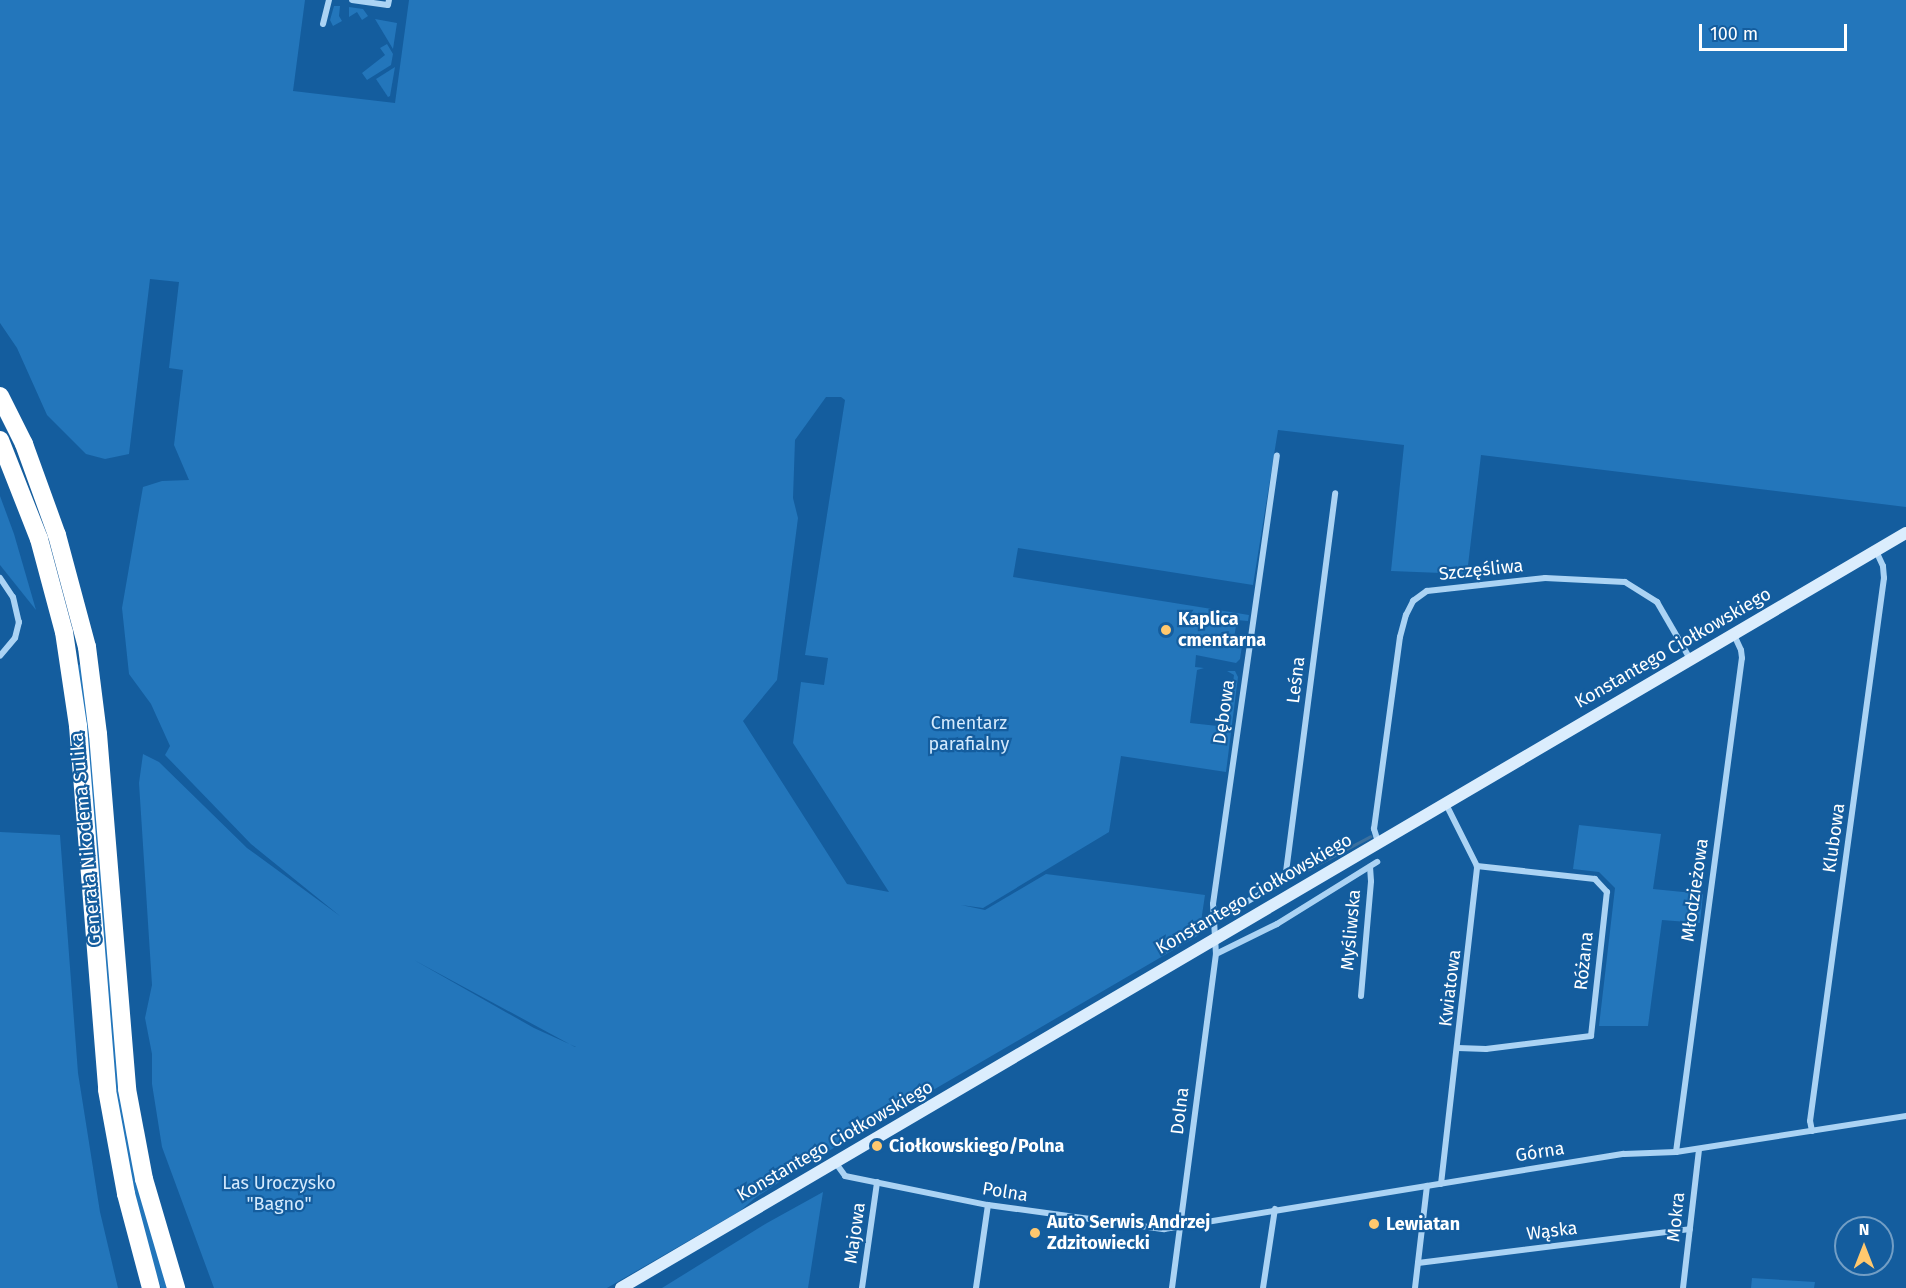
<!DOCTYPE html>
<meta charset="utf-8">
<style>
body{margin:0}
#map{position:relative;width:1906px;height:1288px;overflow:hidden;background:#145d9e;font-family:"Fira Sans",sans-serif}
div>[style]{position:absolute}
.green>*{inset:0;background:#2376bb}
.stream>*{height:3px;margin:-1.5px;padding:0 1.5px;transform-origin:1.5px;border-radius:1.5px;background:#3c709e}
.street>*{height:6px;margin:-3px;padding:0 3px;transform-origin:3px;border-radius:3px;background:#abd3f4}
.secondary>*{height:12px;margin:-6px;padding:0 6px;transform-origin:6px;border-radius:6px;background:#dbedfd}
.highway>*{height:18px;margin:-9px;padding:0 9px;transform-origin:9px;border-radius:9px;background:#fff}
.dots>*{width:16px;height:16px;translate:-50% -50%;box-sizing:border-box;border:3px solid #145d9e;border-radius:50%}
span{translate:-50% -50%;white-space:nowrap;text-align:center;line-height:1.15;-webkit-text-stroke:4.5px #145d9e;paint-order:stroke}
.street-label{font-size:18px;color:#fff}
.poi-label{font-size:18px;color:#fff;font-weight:700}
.left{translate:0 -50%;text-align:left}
.park-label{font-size:18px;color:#d4eafd}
.north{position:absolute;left:1834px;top:1216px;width:60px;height:60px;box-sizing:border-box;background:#145d9e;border:2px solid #729ec5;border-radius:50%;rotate:0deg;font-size:16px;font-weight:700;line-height:24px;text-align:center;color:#fff}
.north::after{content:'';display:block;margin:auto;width:21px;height:27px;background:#ffc86e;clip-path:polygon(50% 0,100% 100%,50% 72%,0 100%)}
.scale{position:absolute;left:1699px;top:24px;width:148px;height:27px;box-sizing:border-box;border:3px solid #fff;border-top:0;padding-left:8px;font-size:18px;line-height:21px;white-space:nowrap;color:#fff;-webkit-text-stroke:4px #145d9e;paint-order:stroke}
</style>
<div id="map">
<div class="green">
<i style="clip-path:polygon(evenodd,0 0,305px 0,293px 91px,395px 103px,409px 0,1906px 0,1906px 507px,1481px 455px,1467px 574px,1391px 571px,1404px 445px,1278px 430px,1253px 585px,1018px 548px,1013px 577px,1249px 615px,1248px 621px,1237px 620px,1234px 638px,1243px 639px,1240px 659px,1236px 663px,1196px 655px,1195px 667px,1204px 668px,1197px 670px,1190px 723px,1227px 727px,1234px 675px,1227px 671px,1235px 671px,1238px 677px,1226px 772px,1121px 756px,1109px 832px,983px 908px,961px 905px,985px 910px,1046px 874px,1132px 885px,1205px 895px,1199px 935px,808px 1163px,755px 1198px,740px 1211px,607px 1288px,214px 1288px,162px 1147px,152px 1084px,152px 1054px,145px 1018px,152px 985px,139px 783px,143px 754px,159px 762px,247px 848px,340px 916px,251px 844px,165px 755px,170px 746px,151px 704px,129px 674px,122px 608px,143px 487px,162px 481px,189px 480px,174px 445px,183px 370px,169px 368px,179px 282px,150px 279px,129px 454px,105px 459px,86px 454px,47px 415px,17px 348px,0 323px,0 0,826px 397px,841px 397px,845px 400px,805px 655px,828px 658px,824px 685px,801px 682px,793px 743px,889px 892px,847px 884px,743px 721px,777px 680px,798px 518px,793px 498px,795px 440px,826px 397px,0 0,414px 960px,575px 1047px,576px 1047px,534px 1028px,414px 960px)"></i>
<i style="clip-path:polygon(334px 6px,340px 6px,339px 16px,342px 21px,333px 26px,330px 20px)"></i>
<i style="clip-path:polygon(349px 7px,363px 9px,368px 16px,362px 20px,357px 12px,349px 17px)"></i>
<i style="clip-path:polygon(375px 19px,397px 23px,393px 49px)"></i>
<i style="clip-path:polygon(387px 44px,393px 54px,391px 65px,367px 80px,362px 73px,385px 55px,380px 48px)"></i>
<i style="clip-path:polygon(395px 67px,390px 96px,388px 97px,376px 79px)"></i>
<i style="clip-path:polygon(0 496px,14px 534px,36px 610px,0 565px)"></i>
<i style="clip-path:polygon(83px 663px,136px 1181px,168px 1288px,161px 1288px,146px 1245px,119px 1119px,78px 665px)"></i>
<i style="clip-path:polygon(1579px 825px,1661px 834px,1653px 889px,1703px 894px,1700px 923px,1662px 920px,1648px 1026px,1599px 1026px,1615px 888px,1599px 872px,1573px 869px)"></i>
<i style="clip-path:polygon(0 832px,60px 835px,78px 1073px,100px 1212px,118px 1288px,0 1288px)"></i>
<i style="clip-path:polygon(823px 1192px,808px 1288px,662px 1288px,767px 1223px)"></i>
<i style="clip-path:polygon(1752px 1278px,1815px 1282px,1814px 1288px,1751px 1288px)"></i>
</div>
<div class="stream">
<i style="left:1307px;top:870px;width:72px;rotate:-28deg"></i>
</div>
<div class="street">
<i style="left:352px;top:0;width:36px;rotate:8deg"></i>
<i style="left:388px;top:5px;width:5px;rotate:-79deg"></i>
<i style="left:323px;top:24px;width:25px;rotate:-76deg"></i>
<i style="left:0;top:578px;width:23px;rotate:56deg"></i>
<i style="left:13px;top:597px;width:26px;rotate:77deg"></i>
<i style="left:19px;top:622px;width:16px;rotate:104deg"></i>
<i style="left:15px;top:638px;width:23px;rotate:130deg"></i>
<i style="left:1378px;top:842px;width:14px;rotate:-107deg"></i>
<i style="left:1374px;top:829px;width:194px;rotate:-82.3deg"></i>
<i style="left:1400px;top:637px;width:23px;rotate:-75deg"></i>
<i style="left:1406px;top:615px;width:16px;rotate:-63deg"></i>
<i style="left:1413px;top:601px;width:17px;rotate:-36deg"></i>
<i style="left:1427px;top:591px;width:119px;rotate:-6.3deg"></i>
<i style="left:1545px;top:578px;width:80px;rotate:2.9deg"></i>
<i style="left:1625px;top:582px;width:38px;rotate:32deg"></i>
<i style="left:1657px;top:602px;width:66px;rotate:59.9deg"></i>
<i style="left:1214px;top:921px;width:75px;rotate:-30.3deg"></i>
<i style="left:1279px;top:883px;width:13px;rotate:-58deg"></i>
<i style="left:1286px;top:872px;width:382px;rotate:-82.6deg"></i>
<i style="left:1216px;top:954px;width:68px;rotate:-26.2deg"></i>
<i style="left:1277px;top:924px;width:118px;rotate:-31.8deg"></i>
<i style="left:1361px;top:996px;width:115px;rotate:-85deg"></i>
<i style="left:1371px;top:881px;width:14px;rotate:-94deg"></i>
<i style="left:1458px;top:1048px;width:28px;rotate:2deg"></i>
<i style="left:1486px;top:1049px;width:106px;rotate:-7.1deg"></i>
<i style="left:1591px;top:1036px;width:145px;rotate:-83.7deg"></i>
<i style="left:1607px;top:892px;width:18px;rotate:-133deg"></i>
<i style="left:1595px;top:879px;width:119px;rotate:-173.7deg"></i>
<i style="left:1812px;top:1131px;width:10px;rotate:-101deg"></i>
<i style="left:1810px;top:1121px;width:548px;rotate:-82.24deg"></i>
<i style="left:1884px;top:578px;width:12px;rotate:-95deg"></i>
<i style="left:1883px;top:566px;width:17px;rotate:-115deg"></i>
<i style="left:1676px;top:1152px;width:498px;rotate:-82.4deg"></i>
<i style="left:1742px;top:658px;width:8px;rotate:-97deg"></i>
<i style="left:1741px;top:650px;width:17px;rotate:-115deg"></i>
<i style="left:835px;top:1162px;width:17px;rotate:54deg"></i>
<i style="left:845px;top:1176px;width:146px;rotate:11.5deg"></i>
<i style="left:988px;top:1205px;width:178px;rotate:7.8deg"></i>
<i style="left:1164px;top:1229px;width:466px;rotate:-9.3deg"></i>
<i style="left:1624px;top:1154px;width:52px;rotate:-2.2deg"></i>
<i style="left:1676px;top:1152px;width:233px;rotate:-8.9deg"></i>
<i style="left:1441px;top:1184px;width:320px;rotate:-83.5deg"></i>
<i style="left:1477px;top:866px;width:69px;rotate:-116.6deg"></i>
<i style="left:1418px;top:1263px;width:274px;rotate:-7.1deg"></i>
<i style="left:862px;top:1288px;width:107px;rotate:-81.9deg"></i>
<i style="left:976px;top:1288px;width:84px;rotate:-81.8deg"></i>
<i style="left:1172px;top:1288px;width:337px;rotate:-82.5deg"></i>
<i style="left:1216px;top:954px;width:50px;rotate:-93.4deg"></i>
<i style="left:1213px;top:904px;width:453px;rotate:-81.9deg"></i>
<i style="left:1263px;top:1288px;width:80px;rotate:-81.4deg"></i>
<i style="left:1415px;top:1288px;width:103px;rotate:-83.3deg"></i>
<i style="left:1683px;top:1288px;width:140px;rotate:-83.4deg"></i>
</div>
<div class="secondary">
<i style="left:621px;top:1288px;width:1490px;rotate:-30.44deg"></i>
</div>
<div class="highway">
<i style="left:0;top:396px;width:54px;rotate:63.4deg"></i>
<i style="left:24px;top:444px;width:97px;rotate:70.1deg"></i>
<i style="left:57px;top:535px;width:116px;rotate:75deg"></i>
<i style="left:87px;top:647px;width:88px;rotate:82.8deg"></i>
<i style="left:98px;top:734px;width:356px;rotate:85.3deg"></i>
<i style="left:127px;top:1089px;width:92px;rotate:79.3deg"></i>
<i style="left:144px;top:1179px;width:114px;rotate:73.6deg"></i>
<i style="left:0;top:440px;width:106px;rotate:68.5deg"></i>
<i style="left:39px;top:539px;width:96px;rotate:75deg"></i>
<i style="left:64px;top:632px;width:95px;rotate:81.5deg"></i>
<i style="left:78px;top:726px;width:365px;rotate:85.4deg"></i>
<i style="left:107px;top:1090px;width:106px;rotate:79.6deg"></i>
<i style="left:126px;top:1194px;width:97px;rotate:75.1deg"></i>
</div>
<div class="dots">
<i style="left:1166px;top:630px;background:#ffc86e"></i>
<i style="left:877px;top:1146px;background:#ffc86e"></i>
<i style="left:1374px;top:1224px;background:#ffc86e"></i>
<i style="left:1035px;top:1233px;background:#ffc86e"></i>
</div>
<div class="street-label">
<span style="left:1481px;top:570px;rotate:-6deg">Szczęśliwa</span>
<span style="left:1673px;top:648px;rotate:-30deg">Konstantego Ciołkowskiego</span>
<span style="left:1296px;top:680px;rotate:-83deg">Leśna</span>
<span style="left:1224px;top:712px;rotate:-82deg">Dębowa</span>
<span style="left:1834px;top:838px;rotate:-82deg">Klubowa</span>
<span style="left:86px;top:839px;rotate:-95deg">Generała Nikodema Sulika</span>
<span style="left:1695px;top:890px;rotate:-82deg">Młodzieżowa</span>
<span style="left:1254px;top:894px;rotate:-30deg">Konstantego Ciołkowskiego</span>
<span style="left:1351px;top:930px;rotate:-85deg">Myśliwska</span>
<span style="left:1584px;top:961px;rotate:-84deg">Różana</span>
<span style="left:1450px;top:988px;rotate:-83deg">Kwiatowa</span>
<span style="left:1180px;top:1111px;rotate:-83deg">Dolna</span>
<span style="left:835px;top:1141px;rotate:-30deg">Konstantego Ciołkowskiego</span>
<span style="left:1540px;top:1152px;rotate:-9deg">Górna</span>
<span style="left:1005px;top:1192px;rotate:9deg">Polna</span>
<span style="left:1676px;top:1217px;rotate:-84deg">Mokra</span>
<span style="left:1552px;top:1231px;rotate:-7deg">Wąska</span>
<span style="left:855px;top:1233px;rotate:-82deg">Majowa</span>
</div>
<div class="poi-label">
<span class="left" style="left:1178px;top:630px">Kaplica<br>cmentarna</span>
<span class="left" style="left:889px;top:1146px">Ciołkowskiego/Polna</span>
<span class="left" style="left:1047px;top:1233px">Auto Serwis Andrzej<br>Zdzitowiecki</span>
<span class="left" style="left:1386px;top:1224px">Lewiatan</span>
</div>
<div class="park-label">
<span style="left:969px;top:734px">Cmentarz<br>parafialny</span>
<span style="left:279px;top:1194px">Las Uroczysko<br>"Bagno"</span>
</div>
<div class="north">N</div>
<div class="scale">100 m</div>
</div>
